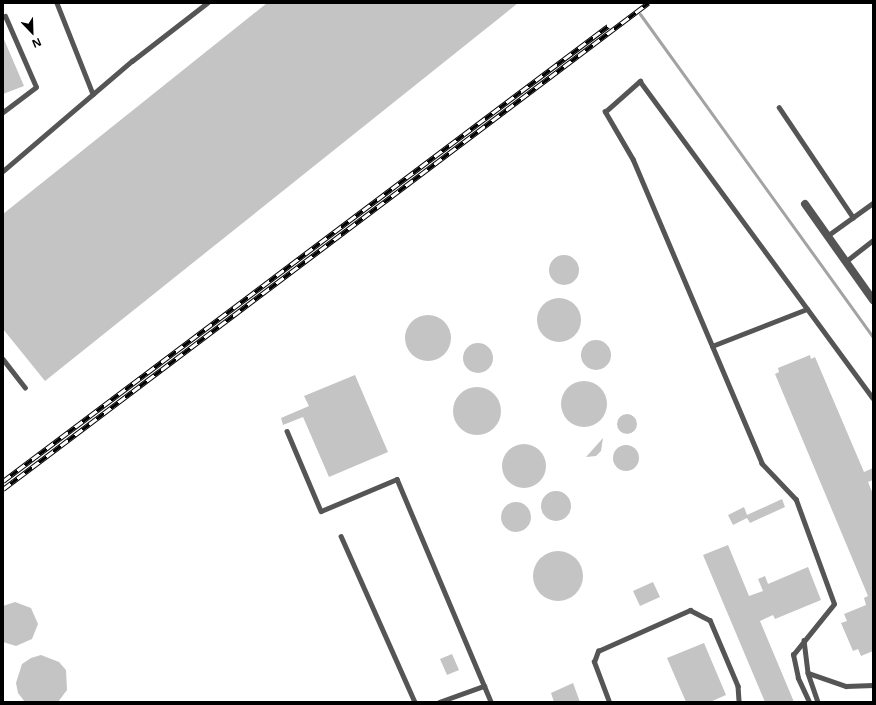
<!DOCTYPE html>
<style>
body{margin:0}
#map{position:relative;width:876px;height:705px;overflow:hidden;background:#fff;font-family:"Open Sans",sans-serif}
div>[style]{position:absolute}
.stream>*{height:3px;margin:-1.5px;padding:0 1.5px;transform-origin:1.5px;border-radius:1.5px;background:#a3a3a3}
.building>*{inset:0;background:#c4c4c4}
.round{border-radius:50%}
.service>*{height:4.5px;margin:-2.25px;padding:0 2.25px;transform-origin:2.25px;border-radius:2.25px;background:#555}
.minor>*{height:8px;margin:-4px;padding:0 4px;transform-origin:4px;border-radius:4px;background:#555}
.rail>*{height:4.5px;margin-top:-2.25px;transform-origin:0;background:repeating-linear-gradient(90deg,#fff 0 9px,#000 0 18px);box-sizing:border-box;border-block:1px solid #000}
span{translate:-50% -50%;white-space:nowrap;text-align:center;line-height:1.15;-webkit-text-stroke:3px #fff;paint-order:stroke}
.frame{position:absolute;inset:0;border:4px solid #000;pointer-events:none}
.north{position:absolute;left:12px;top:12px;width:40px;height:40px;-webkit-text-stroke:3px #fff;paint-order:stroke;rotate:157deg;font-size:11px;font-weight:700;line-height:16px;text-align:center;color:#000}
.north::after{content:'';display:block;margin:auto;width:14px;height:18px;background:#000;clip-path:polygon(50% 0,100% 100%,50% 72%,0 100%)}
</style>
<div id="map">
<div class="stream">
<i style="left:640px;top:14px;width:398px;rotate:54.2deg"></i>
</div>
<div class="building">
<i style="clip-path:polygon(267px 3px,518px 3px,45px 381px,3px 329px,3px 214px)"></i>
<i style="clip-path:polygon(3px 37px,24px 86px,3px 94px)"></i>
<i class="round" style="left:549px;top:255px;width:30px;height:30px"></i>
<i class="round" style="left:537px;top:298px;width:44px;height:44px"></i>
<i class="round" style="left:405px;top:315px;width:46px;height:46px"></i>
<i class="round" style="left:581px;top:340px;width:30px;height:30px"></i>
<i class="round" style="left:463px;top:343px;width:30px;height:30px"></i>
<i style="clip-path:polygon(810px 355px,811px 359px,815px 357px,864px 472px,873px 468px,873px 480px,868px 482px,873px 494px,873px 651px,861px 656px,858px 649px,853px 651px,841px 623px,847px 621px,844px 614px,866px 605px,864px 598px,868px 596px,775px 374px,779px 372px,778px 368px)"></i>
<i style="clip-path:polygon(355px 375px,388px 452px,329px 477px,303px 417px,283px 425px,281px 418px,309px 406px,304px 396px)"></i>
<i class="round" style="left:561px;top:381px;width:46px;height:46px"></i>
<i class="round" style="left:453px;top:387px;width:48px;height:48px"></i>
<i class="round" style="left:617px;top:414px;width:20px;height:20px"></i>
<i style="clip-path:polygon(603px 438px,601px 451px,596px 456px,586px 457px)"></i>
<i class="round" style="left:502px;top:444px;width:44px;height:44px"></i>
<i class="round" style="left:613px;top:445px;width:26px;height:26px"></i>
<i class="round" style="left:541px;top:491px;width:30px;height:30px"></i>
<i style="clip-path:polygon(782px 499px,785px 507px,750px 523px,747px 518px,733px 525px,728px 515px,744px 507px,747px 515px)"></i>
<i class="round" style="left:501px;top:502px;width:30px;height:30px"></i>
<i style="clip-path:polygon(728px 545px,749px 596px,763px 591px,758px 579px,765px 576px,768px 584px,808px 567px,821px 600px,775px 619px,773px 615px,760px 621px,794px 702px,765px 702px,703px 555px)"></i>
<i class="round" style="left:533px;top:551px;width:50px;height:50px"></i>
<i style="clip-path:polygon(653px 582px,660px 597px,640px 606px,633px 591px)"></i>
<i style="clip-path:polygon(15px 602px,31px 608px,38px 624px,32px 639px,16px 646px,3px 642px,3px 606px)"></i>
<i style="clip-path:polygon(704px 643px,726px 695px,710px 702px,686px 702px,667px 658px)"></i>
<i style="clip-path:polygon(452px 654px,459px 670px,447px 675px,440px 659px)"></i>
<i style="clip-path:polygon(41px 655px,59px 662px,66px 670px,67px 690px,58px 702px,25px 702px,18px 693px,16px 683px,22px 664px,31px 658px)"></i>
<i style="clip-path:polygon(573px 683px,580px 702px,554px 702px,551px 693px)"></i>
</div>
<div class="service">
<i style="left:57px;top:3px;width:98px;rotate:68.4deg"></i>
<i style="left:779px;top:107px;width:133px;rotate:56.1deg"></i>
<i style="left:3px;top:112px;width:41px;rotate:-37.1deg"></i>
<i style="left:36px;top:87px;width:77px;rotate:-113.6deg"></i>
<i style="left:3px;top:171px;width:170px;rotate:-40.5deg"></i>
<i style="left:132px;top:61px;width:95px;rotate:-37.7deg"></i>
<i style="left:827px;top:236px;width:57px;rotate:-35.7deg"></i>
<i style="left:845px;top:262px;width:36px;rotate:-38deg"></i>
<i style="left:712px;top:346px;width:102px;rotate:-21.3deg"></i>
<i style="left:3px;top:359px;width:36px;rotate:52deg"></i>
<i style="left:287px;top:431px;width:87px;rotate:67deg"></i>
<i style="left:321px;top:511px;width:82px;rotate:-22.8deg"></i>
<i style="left:397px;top:479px;width:242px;rotate:67.1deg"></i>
<i style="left:341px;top:536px;width:182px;rotate:66deg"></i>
<i style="left:804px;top:640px;width:33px;rotate:83deg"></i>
<i style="left:808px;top:673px;width:31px;rotate:71deg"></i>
<i style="left:808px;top:673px;width:40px;rotate:18.9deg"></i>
<i style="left:846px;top:686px;width:27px;rotate:-2deg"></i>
<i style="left:439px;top:702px;width:48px;rotate:-19.6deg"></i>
<i style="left:609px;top:702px;width:43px;rotate:-110.6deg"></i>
<i style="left:594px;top:662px;width:12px;rotate:-70deg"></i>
<i style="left:598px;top:651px;width:101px;rotate:-24deg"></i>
<i style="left:690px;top:610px;width:22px;rotate:27deg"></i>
<i style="left:710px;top:620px;width:72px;rotate:67deg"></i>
<i style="left:738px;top:686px;width:16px;rotate:86deg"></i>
<i style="left:809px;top:702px;width:26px;rotate:-115deg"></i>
<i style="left:798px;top:678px;width:24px;rotate:-102deg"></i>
<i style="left:793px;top:655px;width:65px;rotate:-51.2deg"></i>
<i style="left:834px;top:604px;width:111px;rotate:-110.1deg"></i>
<i style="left:796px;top:500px;width:50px;rotate:-133.4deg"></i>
<i style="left:762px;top:464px;width:330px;rotate:-113deg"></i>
<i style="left:633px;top:160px;width:56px;rotate:-120.3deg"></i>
<i style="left:605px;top:112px;width:47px;rotate:-41.5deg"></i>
<i style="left:640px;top:81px;width:393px;rotate:53.7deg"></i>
</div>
<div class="minor">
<i style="left:805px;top:204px;width:118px;rotate:54.7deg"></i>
</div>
<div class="rail">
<i style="left:3px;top:481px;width:757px;rotate:-36.95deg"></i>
<i style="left:3px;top:489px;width:808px;rotate:-37deg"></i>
</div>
<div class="frame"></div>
<div class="north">N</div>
</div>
